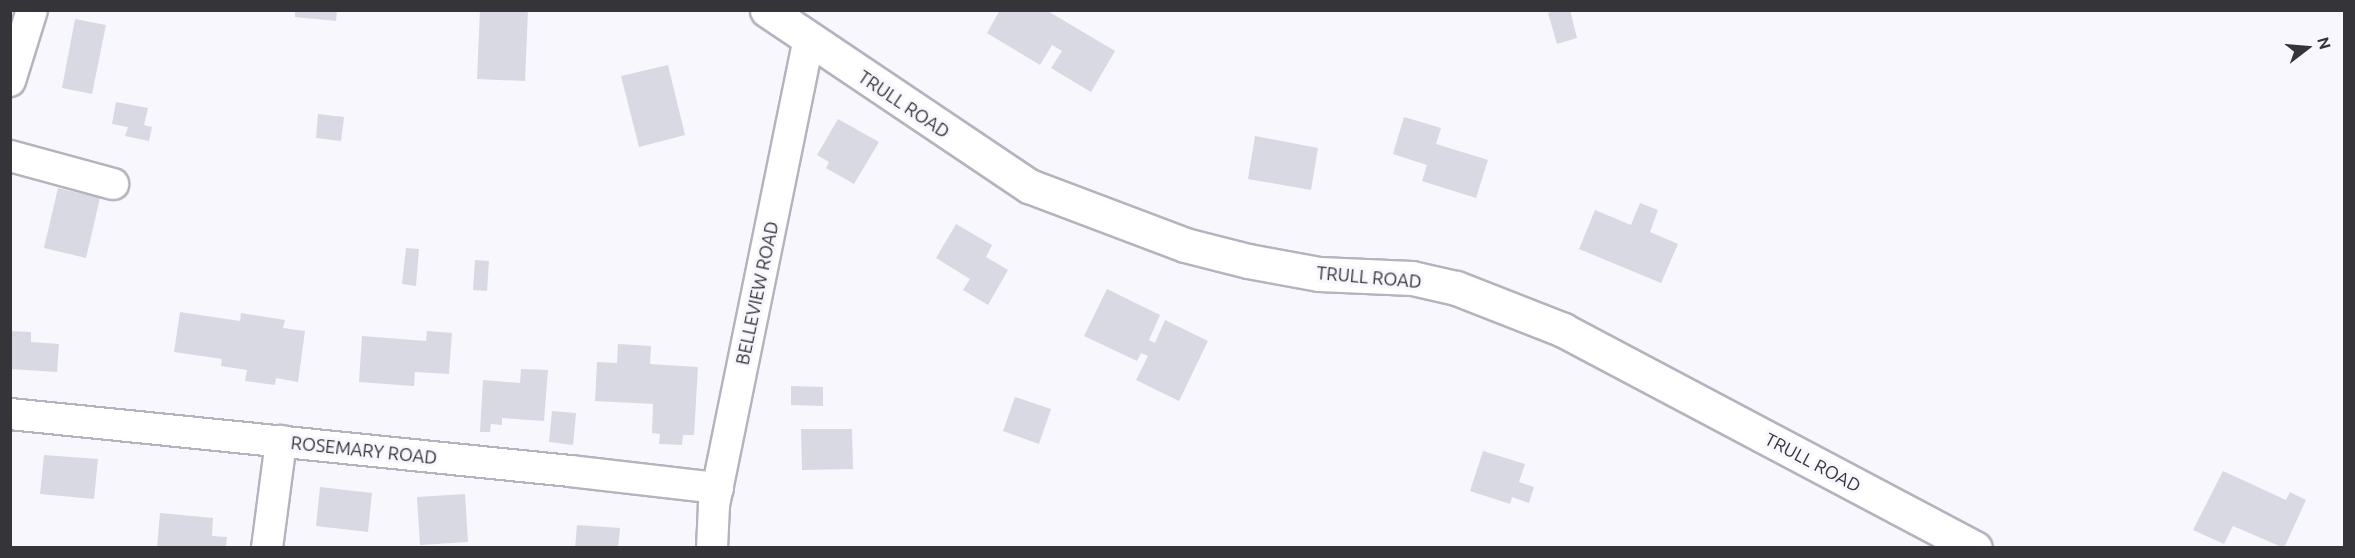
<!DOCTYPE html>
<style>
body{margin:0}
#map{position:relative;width:2355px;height:558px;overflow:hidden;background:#f7f7fd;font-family:Ubuntu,sans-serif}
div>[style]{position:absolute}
.building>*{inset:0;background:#d9d9e3}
.roads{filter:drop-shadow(2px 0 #b3b4bd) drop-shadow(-2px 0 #b3b4bd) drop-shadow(0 2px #b3b4bd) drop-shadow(0 -2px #b3b4bd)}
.minor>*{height:30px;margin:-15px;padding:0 15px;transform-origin:15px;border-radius:15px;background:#fff}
.tertiary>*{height:33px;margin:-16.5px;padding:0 16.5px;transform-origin:16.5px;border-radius:16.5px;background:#fff}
span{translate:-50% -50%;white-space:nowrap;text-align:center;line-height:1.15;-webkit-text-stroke:6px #f7f7fd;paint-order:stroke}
.street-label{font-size:18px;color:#353539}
.frame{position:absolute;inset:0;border:12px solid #353539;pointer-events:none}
.north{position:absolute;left:2277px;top:18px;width:60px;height:60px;-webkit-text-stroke:4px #f7f7fd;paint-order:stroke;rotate:74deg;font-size:16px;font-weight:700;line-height:24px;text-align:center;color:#353539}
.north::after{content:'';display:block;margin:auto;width:21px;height:27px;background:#353539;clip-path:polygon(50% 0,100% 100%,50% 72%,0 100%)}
</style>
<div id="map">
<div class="building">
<i style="clip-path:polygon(295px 10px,337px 10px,336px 21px,295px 17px)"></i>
<i style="clip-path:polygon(480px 10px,528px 10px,525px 81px,477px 79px)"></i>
<i style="clip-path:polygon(1000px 10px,1046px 10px,1115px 51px,1091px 92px,1051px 68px,1062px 51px,1052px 45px,1040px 65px,987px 33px)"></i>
<i style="clip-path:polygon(1558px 10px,1570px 10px,1577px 38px,1557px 44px,1548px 13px)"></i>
<i style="clip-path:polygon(75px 19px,106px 25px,92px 94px,62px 88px)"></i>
<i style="clip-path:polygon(668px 65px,685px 135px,639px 147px,621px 76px)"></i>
<i style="clip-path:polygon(116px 102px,148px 108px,144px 125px,152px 127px,149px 141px,125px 136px,128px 127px,112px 124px)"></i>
<i style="clip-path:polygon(318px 114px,344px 117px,341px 141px,316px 138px)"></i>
<i style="clip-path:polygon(1404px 117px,1441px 128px,1436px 144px,1488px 160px,1476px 198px,1422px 181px,1427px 165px,1393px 154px)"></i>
<i style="clip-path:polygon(838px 119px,879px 142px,854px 184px,826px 168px,829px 162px,817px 155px)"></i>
<i style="clip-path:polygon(1255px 136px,1318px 148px,1311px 190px,1248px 179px)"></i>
<i style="clip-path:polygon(58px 188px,100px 198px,86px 258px,44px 248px)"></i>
<i style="clip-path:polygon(1640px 203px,1658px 210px,1650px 232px,1678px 244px,1661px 283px,1579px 249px,1595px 210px,1631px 225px)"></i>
<i style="clip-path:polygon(956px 224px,992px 245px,986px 257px,1008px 270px,988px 305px,963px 290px,970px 279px,936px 258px)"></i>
<i style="clip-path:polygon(406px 248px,419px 249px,416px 286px,402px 284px)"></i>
<i style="clip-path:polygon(475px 260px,489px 261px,487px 291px,473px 290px)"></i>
<i style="clip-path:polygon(1107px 289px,1160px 315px,1149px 340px,1155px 343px,1165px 320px,1208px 341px,1179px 401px,1136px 380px,1148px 356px,1141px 353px,1137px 361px,1084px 336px)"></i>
<i style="clip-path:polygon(180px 312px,240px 321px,241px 313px,285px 320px,283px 328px,305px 331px,298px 382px,276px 378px,275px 385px,245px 381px,247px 370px,221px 366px,222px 359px,174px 352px)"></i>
<i style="clip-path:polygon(10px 331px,31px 332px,31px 342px,59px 344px,57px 372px,10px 369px)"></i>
<i style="clip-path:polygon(427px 331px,452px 333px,449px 374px,415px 372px,414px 386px,359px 382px,362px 336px,426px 341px)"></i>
<i style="clip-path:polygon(618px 344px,651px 346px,650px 364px,698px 367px,694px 435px,683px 435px,682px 445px,659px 444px,660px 434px,652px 433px,653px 404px,595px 401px,597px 362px,617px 363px)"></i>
<i style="clip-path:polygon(521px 369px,548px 370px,544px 421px,502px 418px,502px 425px,491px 424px,490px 432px,480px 432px,483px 380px,520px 383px)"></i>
<i style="clip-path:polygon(791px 386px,823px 387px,823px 406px,791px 405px)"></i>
<i style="clip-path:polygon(1015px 397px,1051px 409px,1039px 444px,1003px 431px)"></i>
<i style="clip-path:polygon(552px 411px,576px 413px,573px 445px,549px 442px)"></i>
<i style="clip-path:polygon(801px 429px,852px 429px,853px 469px,802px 470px)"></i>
<i style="clip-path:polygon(1483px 451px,1525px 464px,1519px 482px,1534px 487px,1529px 503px,1512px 497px,1510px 504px,1470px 491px)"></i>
<i style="clip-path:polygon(44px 455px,98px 459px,94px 499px,40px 494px)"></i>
<i style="clip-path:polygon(2223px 471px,2286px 500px,2290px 492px,2306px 500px,2284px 548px,2233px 526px,2224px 544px,2193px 530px)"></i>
<i style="clip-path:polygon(320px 487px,372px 493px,368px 532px,316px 526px)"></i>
<i style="clip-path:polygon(465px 494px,468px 542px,420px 545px,417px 497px)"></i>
<i style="clip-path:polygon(160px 513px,213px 518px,212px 536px,227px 537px,226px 548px,157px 548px)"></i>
<i style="clip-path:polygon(577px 525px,620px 528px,618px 548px,575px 548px)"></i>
</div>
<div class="roads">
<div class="minor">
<i style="left:10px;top:81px;width:74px;rotate:-72.8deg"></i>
<i style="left:10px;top:156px;width:107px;rotate:15.2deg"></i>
<i style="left:10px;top:414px;width:563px;rotate:5.81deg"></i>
<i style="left:570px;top:471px;width:149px;rotate:6.6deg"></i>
<i style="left:267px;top:548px;width:108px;rotate:-82.5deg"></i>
<i style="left:712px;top:548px;width:43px;rotate:-87.3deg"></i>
<i style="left:714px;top:505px;width:476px;rotate:-78.5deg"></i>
</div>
<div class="tertiary">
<i style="left:767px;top:10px;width:316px;rotate:33.9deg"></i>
<i style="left:1029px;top:186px;width:167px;rotate:20.7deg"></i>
<i style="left:1185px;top:245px;width:65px;rotate:14.3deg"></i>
<i style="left:1248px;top:261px;width:72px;rotate:10.4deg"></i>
<i style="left:1319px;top:274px;width:93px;rotate:2.5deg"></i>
<i style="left:1412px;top:278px;width:45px;rotate:12.8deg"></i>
<i style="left:1456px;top:288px;width:115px;rotate:21.4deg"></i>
<i style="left:1563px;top:330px;width:466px;rotate:27.9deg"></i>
</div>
</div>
<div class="street-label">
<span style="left:904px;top:104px;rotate:34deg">TRULL ROAD</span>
<span style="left:1369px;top:277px;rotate:5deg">TRULL ROAD</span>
<span style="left:757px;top:293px;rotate:-78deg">BELLEVIEW ROAD</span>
<span style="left:364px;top:450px;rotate:6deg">ROSEMARY ROAD</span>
<span style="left:1813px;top:462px;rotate:28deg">TRULL ROAD</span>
</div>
<div class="frame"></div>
<div class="north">N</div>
</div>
